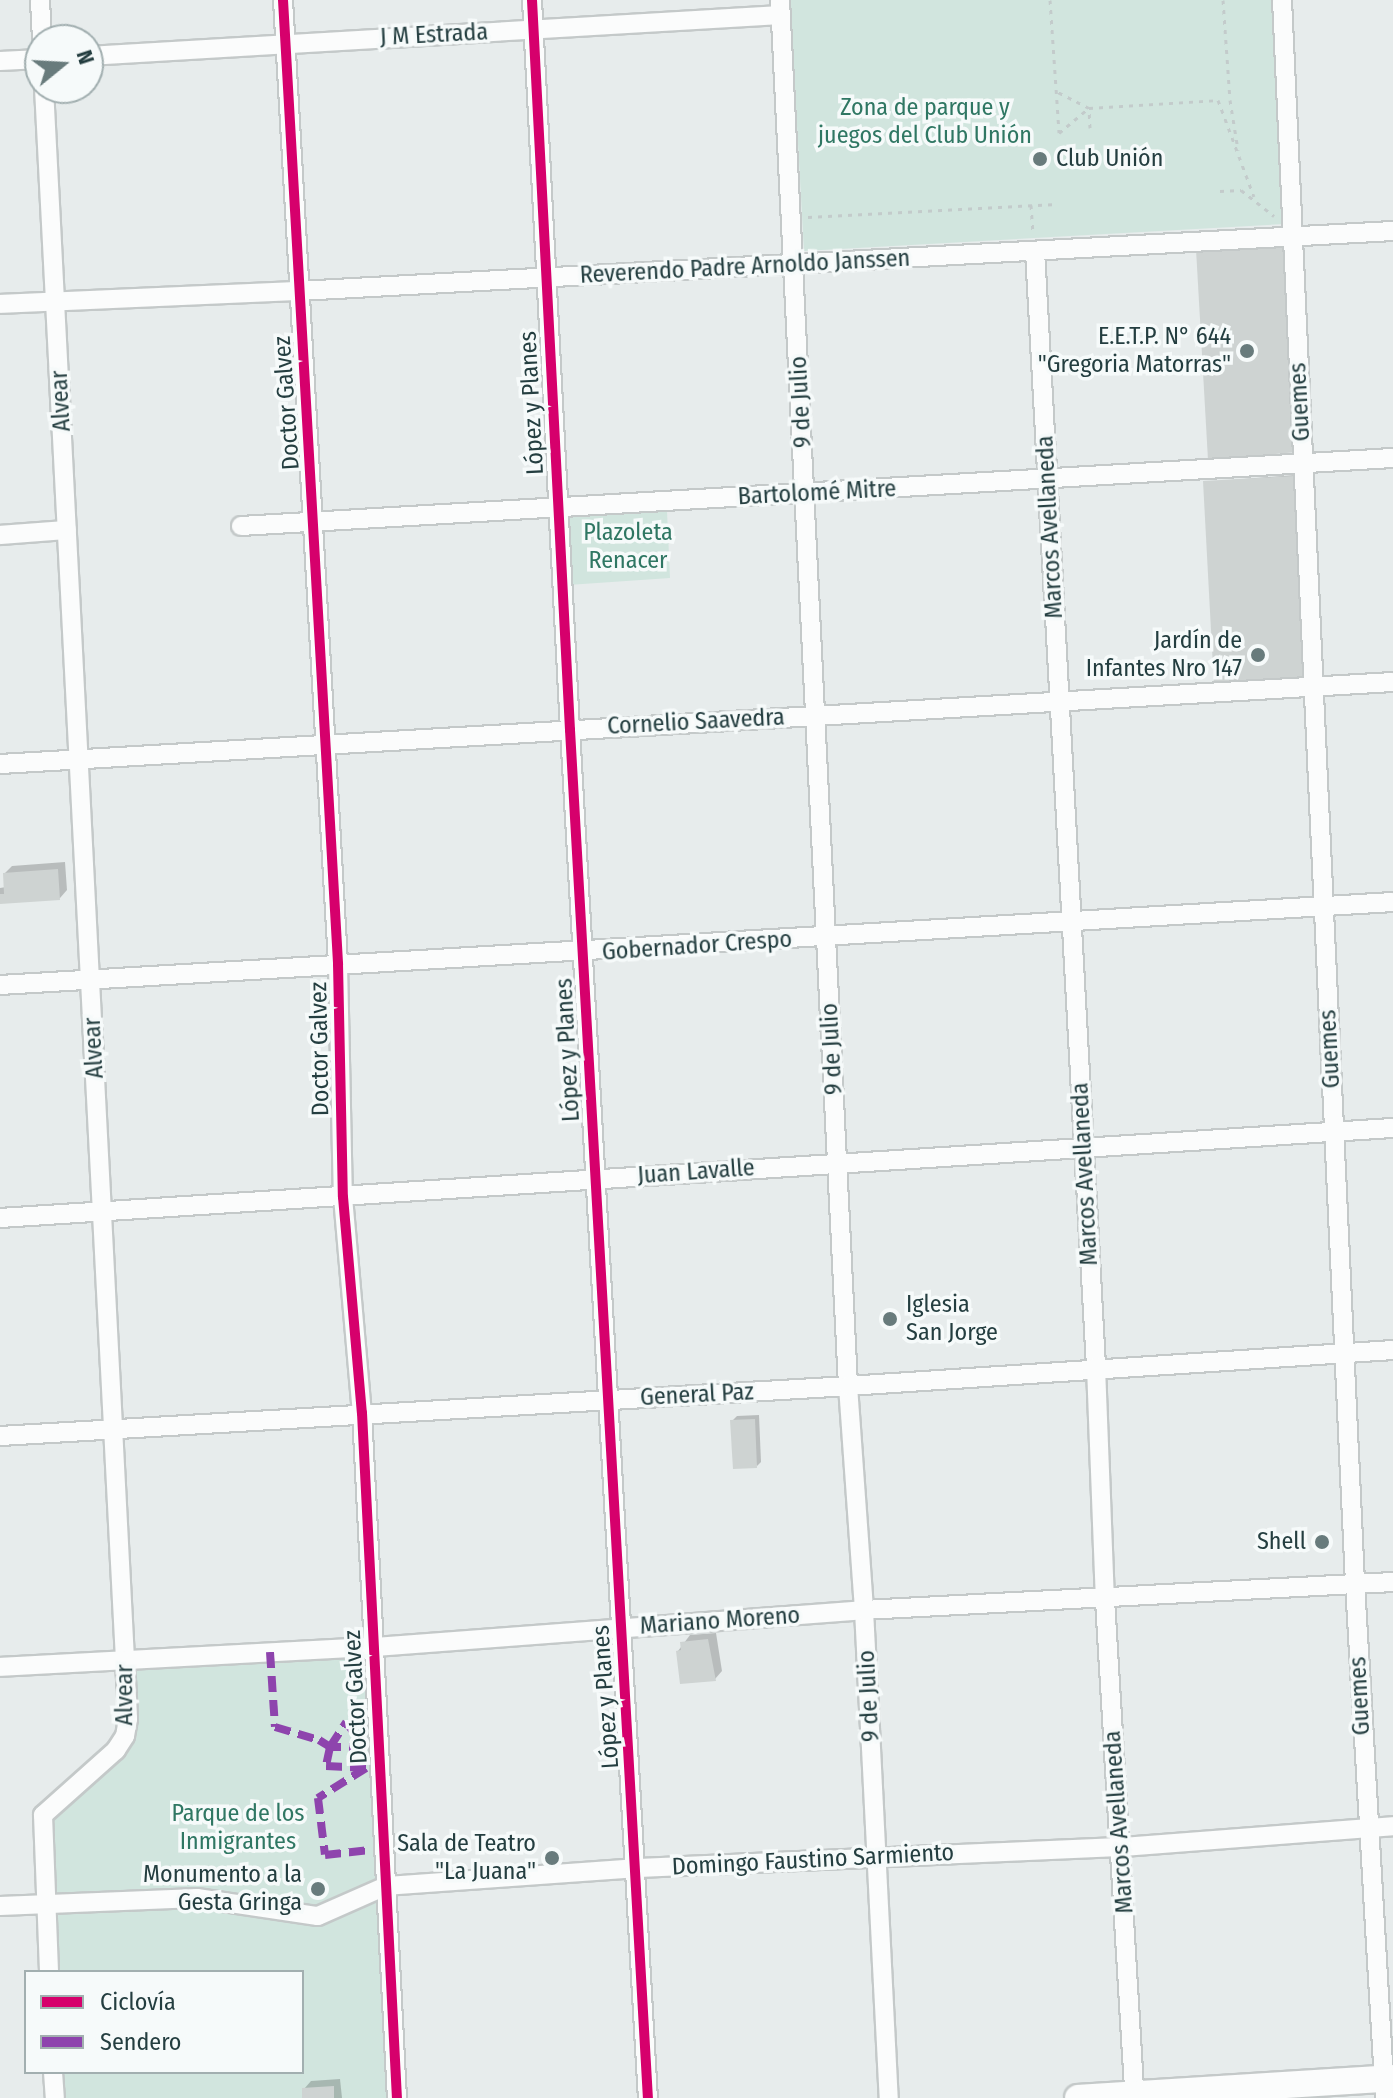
<!DOCTYPE html>
<meta charset="utf-8">
<style>
body{margin:0}
#map{position:relative;width:1393px;height:2098px;overflow:hidden;background:#e7ecec;font-family:"Fira Sans Condensed",sans-serif}
div>[style]{position:absolute}
.green>*{inset:0;background:#d1e5de}
.shadow>*{inset:0;background:#0003}
.building>*{inset:0;background:#ced3d2}
.path>*{height:3px;margin-top:-1.5px;transform-origin:0;background:repeating-linear-gradient(90deg,#c3cbcb 0 4px,transparent 0 10px)}
.roads{filter:drop-shadow(2px 0 #c4c9c9) drop-shadow(-2px 0 #c4c9c9) drop-shadow(0 2px #c4c9c9) drop-shadow(0 -2px #c4c9c9)}
.street>*{height:18px;margin:-9px;padding:0 9px;transform-origin:9px;border-radius:9px;background:#fbfcfc}
.secondary>*{height:26px;margin:-13px;padding:0 13px;transform-origin:13px;border-radius:13px;background:#fbfcfc}
.quiet>*{height:8px;margin-top:-4px;transform-origin:0;background:repeating-linear-gradient(90deg,#8e44ad 0 16px,transparent 0 24px)}
.cycleway>*{height:10px;margin:-5px;padding:0 5px;transform-origin:5px;border-radius:5px;background:#d6006c}
.dots>*{width:22px;height:22px;translate:-50% -50%;box-sizing:border-box;border:4px solid #f6fafa;border-radius:50%}
span{translate:-50% -50%;white-space:nowrap;text-align:center;line-height:1.15;-webkit-text-stroke:7px #f6fafa;paint-order:stroke}
.street-label{font-size:24px;color:#243e40}
.park-label{font-size:24px;color:#2f7763}
.poi-label{font-size:24px;color:#243e40}
.left{translate:0 -50%;text-align:left}
.right{translate:-100% -50%;text-align:right}
.legend{position:absolute;left:24px;top:1970px;width:280px;height:104px;box-sizing:border-box;background:#f6fafa;border:2px solid #a2afb0;margin:0;padding:10px 14px;list-style:none;font-size:24px;color:#243e40}
.legend li{display:flex;align-items:center;gap:16px;height:40px}
.legend b{width:40px;border:2px solid #a2afb0}
.north{position:absolute;left:24px;top:24px;width:80px;height:80px;box-sizing:border-box;background:#f6fafa;border:2px solid #a2afb0;border-radius:50%;rotate:72deg;font-size:22px;font-weight:700;line-height:32px;text-align:center;color:#243e40}
.north::after{content:'';display:block;margin:auto;width:28px;height:36px;background:#687b7c;clip-path:polygon(50% 0,100% 100%,50% 72%,0 100%)}
</style>
<div id="map">
<div class="green">
<i style="clip-path:polygon(790px 0,1273px 0,1284px 224px,804px 251px)"></i>
<i style="clip-path:polygon(667px 511px,670px 578px,568px 585px,564px 517px)"></i>
<i style="clip-path:polygon(374px 1647px,397px 2098px,55px 2098px,53px 2072px,302px 2072px,302px 1972px,48px 1972px,51px 1805px,125px 1736px,125px 1660px)"></i>
</div>
<div class="shadow">
<i style="clip-path:polygon(1296px 475px,1306px 676px,1205px 482px)"></i>
<i style="clip-path:polygon(65px 862px,67px 890px,60px 898px,0 902px,0 888px,6px 887px,5px 873px,12px 866px)"></i>
<i style="clip-path:polygon(759px 1415px,761px 1462px,757px 1466px,732px 1421px,737px 1416px)"></i>
<i style="clip-path:polygon(716px 1633px,722px 1671px,715px 1679px,678px 1651px,690px 1635px)"></i>
<i style="clip-path:polygon(340px 2079px,342px 2098px,304px 2098px,304px 2089px,311px 2081px)"></i>
</div>
<div class="building">
<i style="clip-path:polygon(1287px 243px,1297px 452px,1208px 460px,1196px 249px)"></i>
<i style="clip-path:polygon(1294px 476px,1305px 679px,1214px 686px,1203px 481px)"></i>
<i style="clip-path:polygon(58px 869px,60px 900px,0 904px,0 894px,4px 894px,3px 873px)"></i>
<i style="clip-path:polygon(755px 1419px,757px 1468px,733px 1469px,730px 1420px)"></i>
<i style="clip-path:polygon(708px 1639px,716px 1681px,680px 1684px,676px 1651px,681px 1650px,680px 1642px)"></i>
<i style="clip-path:polygon(334px 2086px,334px 2098px,302px 2098px,302px 2088px)"></i>
</div>
<div class="path">
<i style="left:1050px;top:0;width:133px;rotate:86.1deg"></i>
<i style="left:1059px;top:133px;width:39px;rotate:-40deg"></i>
<i style="left:1089px;top:108px;width:37px;rotate:-153deg"></i>
<i style="left:1223px;top:0;width:100px;rotate:86deg"></i>
<i style="left:1230px;top:100px;width:51px;rotate:80.9deg"></i>
<i style="left:1090px;top:128px;width:20px;rotate:-93deg"></i>
<i style="left:1089px;top:108px;width:129px;rotate:-3.5deg"></i>
<i style="left:1218px;top:100px;width:103px;rotate:69.6deg"></i>
<i style="left:1220px;top:191px;width:21px;rotate:-3deg"></i>
<i style="left:1241px;top:190px;width:42px;rotate:38.2deg"></i>
<i style="left:1031px;top:205px;width:27px;rotate:86deg"></i>
<i style="left:808px;top:217px;width:245px;rotate:-3deg"></i>
</div>
<div class="roads">
<div class="street">
<i style="left:40px;top:0;width:40px;rotate:87.1deg"></i>
<i style="left:283px;top:0;width:966px;rotate:86.73deg"></i>
<i style="left:338px;top:964px;width:233px;rotate:88.8deg"></i>
<i style="left:343px;top:1197px;width:217px;rotate:85deg"></i>
<i style="left:362px;top:1413px;width:686px;rotate:87.08deg"></i>
<i style="left:532px;top:0;width:731px;rotate:87.02deg"></i>
<i style="left:570px;top:730px;width:1370px;rotate:86.74deg"></i>
<i style="left:780px;top:0;width:1388px;rotate:87.19deg"></i>
<i style="left:848px;top:1386px;width:225px;rotate:85.9deg"></i>
<i style="left:864px;top:1610px;width:489px;rotate:87.1deg"></i>
<i style="left:1282px;top:0;width:1586px;rotate:87.36deg"></i>
<i style="left:1355px;top:1584px;width:515px;rotate:86.66deg"></i>
<i style="left:88px;top:56px;width:694px;rotate:-3.39deg"></i>
<i style="left:0;top:61px;width:40px;rotate:-2.9deg"></i>
<i style="left:44px;top:88px;width:1633px;rotate:87.05deg"></i>
<i style="left:128px;top:1719px;width:17px;rotate:100deg"></i>
<i style="left:125px;top:1736px;width:17px;rotate:123deg"></i>
<i style="left:116px;top:1750px;width:98px;rotate:138.3deg"></i>
<i style="left:43px;top:1815px;width:157px;rotate:87.8deg"></i>
<i style="left:1035px;top:251px;width:1118px;rotate:86.87deg"></i>
<i style="left:1096px;top:1367px;width:233px;rotate:87.8deg"></i>
<i style="left:1105px;top:1600px;width:499px;rotate:86.6deg"></i>
<i style="left:0;top:304px;width:299px;rotate:-2.5deg"></i>
<i style="left:299px;top:291px;width:1096px;rotate:-3.14deg"></i>
<i style="left:241px;top:526px;width:1154px;rotate:-3.38deg"></i>
<i style="left:0;top:535px;width:67px;rotate:-4.3deg"></i>
<i style="left:0;top:764px;width:1395px;rotate:-3.37deg"></i>
<i style="left:0;top:985px;width:1395px;rotate:-3.41deg"></i>
<i style="left:0;top:1218px;width:1396px;rotate:-3.7deg"></i>
<i style="left:0;top:1436px;width:849px;rotate:-3.37deg"></i>
<i style="left:848px;top:1386px;width:546px;rotate:-3.78deg"></i>
<i style="left:0;top:1667px;width:375px;rotate:-3.1deg"></i>
<i style="left:374px;top:1647px;width:491px;rotate:-4.3deg"></i>
<i style="left:864px;top:1610px;width:530px;rotate:-3.03deg"></i>
<i style="left:0;top:1906px;width:197px;rotate:-2.3deg"></i>
<i style="left:197px;top:1898px;width:122px;rotate:8.5deg"></i>
<i style="left:318px;top:1916px;width:74px;rotate:-23.8deg"></i>
<i style="left:386px;top:1886px;width:251px;rotate:-4.1deg"></i>
<i style="left:636px;top:1868px;width:486px;rotate:-2.5deg"></i>
<i style="left:1122px;top:1847px;width:272px;rotate:-4.4deg"></i>
<i style="left:53px;top:2072px;width:26px;rotate:86deg"></i>
</div>
<div class="secondary">
<i style="left:1078px;top:2098px;width:316px;rotate:-3.6deg"></i>
</div>
</div>
<div class="quiet">
<i style="left:270px;top:1652px;width:75px;rotate:86.2deg"></i>
<i style="left:275px;top:1727px;width:46px;rotate:16.5deg"></i>
<i style="left:319px;top:1740px;width:13px;rotate:32deg"></i>
<i style="left:330px;top:1747px;width:19px;rotate:102deg"></i>
<i style="left:326px;top:1766px;width:40px;rotate:2.9deg"></i>
<i style="left:366px;top:1768px;width:57px;rotate:148deg"></i>
<i style="left:318px;top:1798px;width:57px;rotate:83deg"></i>
<i style="left:325px;top:1855px;width:45px;rotate:-6.3deg"></i>
<i style="left:346px;top:1722px;width:31px;rotate:53deg"></i>
<i style="left:365px;top:1747px;width:35px;rotate:180deg"></i>
<i style="left:330px;top:1747px;width:30px;rotate:-57deg"></i>
</div>
<div class="cycleway">
<i style="left:283px;top:0;width:966px;rotate:86.73deg"></i>
<i style="left:338px;top:964px;width:233px;rotate:88.8deg"></i>
<i style="left:343px;top:1197px;width:217px;rotate:85deg"></i>
<i style="left:362px;top:1413px;width:686px;rotate:87.08deg"></i>
<i style="left:532px;top:0;width:731px;rotate:87.02deg"></i>
<i style="left:570px;top:730px;width:1370px;rotate:86.74deg"></i>
</div>
<div class="dots">
<i style="left:1040px;top:159px;background:#687b7c"></i>
<i style="left:1247px;top:351px;background:#687b7c"></i>
<i style="left:1258px;top:655px;background:#687b7c"></i>
<i style="left:890px;top:1319px;background:#687b7c"></i>
<i style="left:1322px;top:1542px;background:#687b7c"></i>
<i style="left:552px;top:1858px;background:#687b7c"></i>
<i style="left:318px;top:1889px;background:#687b7c"></i>
</div>
<div class="street-label">
<span style="left:434px;top:35px;rotate:-3deg">J M Estrada</span>
<span style="left:745px;top:267px;rotate:-3deg">Reverendo Padre Arnoldo Janssen</span>
<span style="left:61px;top:401px;rotate:-93deg">Alvear</span>
<span style="left:801px;top:402px;rotate:-93deg">9 de Julio</span>
<span style="left:1300px;top:402px;rotate:-93deg">Guemes</span>
<span style="left:287px;top:403px;rotate:-94deg">Doctor Galvez</span>
<span style="left:532px;top:403px;rotate:-93deg">López y Planes</span>
<span style="left:817px;top:493px;rotate:-3deg">Bartolomé Mitre</span>
<span style="left:1050px;top:527px;rotate:-93deg">Marcos Avellaneda</span>
<span style="left:696px;top:722px;rotate:-3deg">Cornelio Saavedra</span>
<span style="left:697px;top:946px;rotate:-4deg">Gobernador Crespo</span>
<span style="left:94px;top:1048px;rotate:-93deg">Alvear</span>
<span style="left:320px;top:1049px;rotate:-91deg">Doctor Galvez</span>
<span style="left:832px;top:1049px;rotate:-93deg">9 de Julio</span>
<span style="left:1330px;top:1049px;rotate:-93deg">Guemes</span>
<span style="left:568px;top:1050px;rotate:-93deg">López y Planes</span>
<span style="left:696px;top:1172px;rotate:-4deg">Juan Lavalle</span>
<span style="left:1085px;top:1174px;rotate:-93deg">Marcos Avellaneda</span>
<span style="left:697px;top:1395px;rotate:-3deg">General Paz</span>
<span style="left:720px;top:1621px;rotate:-4deg">Mariano Moreno</span>
<span style="left:125px;top:1695px;rotate:-90deg">Alvear</span>
<span style="left:869px;top:1696px;rotate:-93deg">9 de Julio</span>
<span style="left:1360px;top:1696px;rotate:-93deg">Guemes</span>
<span style="left:356px;top:1697px;rotate:-93deg">Doctor Galvez</span>
<span style="left:606px;top:1697px;rotate:-94deg">López y Planes</span>
<span style="left:1119px;top:1822px;rotate:-94deg">Marcos Avellaneda</span>
<span style="left:813px;top:1860px;rotate:-3deg">Domingo Faustino Sarmiento</span>
</div>
<div class="park-label">
<span style="left:925px;top:122px">Zona de parque y<br>juegos del Club Unión</span>
<span style="left:628px;top:547px">Plazoleta<br>Renacer</span>
<span style="left:238px;top:1828px">Parque de los<br>Inmigrantes</span>
</div>
<div class="poi-label">
<span class="left" style="left:1056px;top:159px">Club Unión</span>
<span class="right" style="left:1231px;top:351px">E.E.T.P. N° 644<br>"Gregoria Matorras"</span>
<span class="right" style="left:1242px;top:655px">Jardín de<br>Infantes Nro 147</span>
<span class="left" style="left:906px;top:1319px">Iglesia<br>San Jorge</span>
<span class="right" style="left:1306px;top:1542px">Shell</span>
<span class="right" style="left:536px;top:1858px">Sala de Teatro<br>"La Juana"</span>
<span class="right" style="left:302px;top:1889px">Monumento a la<br>Gesta Gringa</span>
</div>
<ul class="legend">
<li><b style="height:10px;background:#d6006c"></b>Ciclovía</li>
<li><b style="height:10px;background:#8e44ad"></b>Sendero</li>
</ul>
<div class="north">N</div>
</div>
